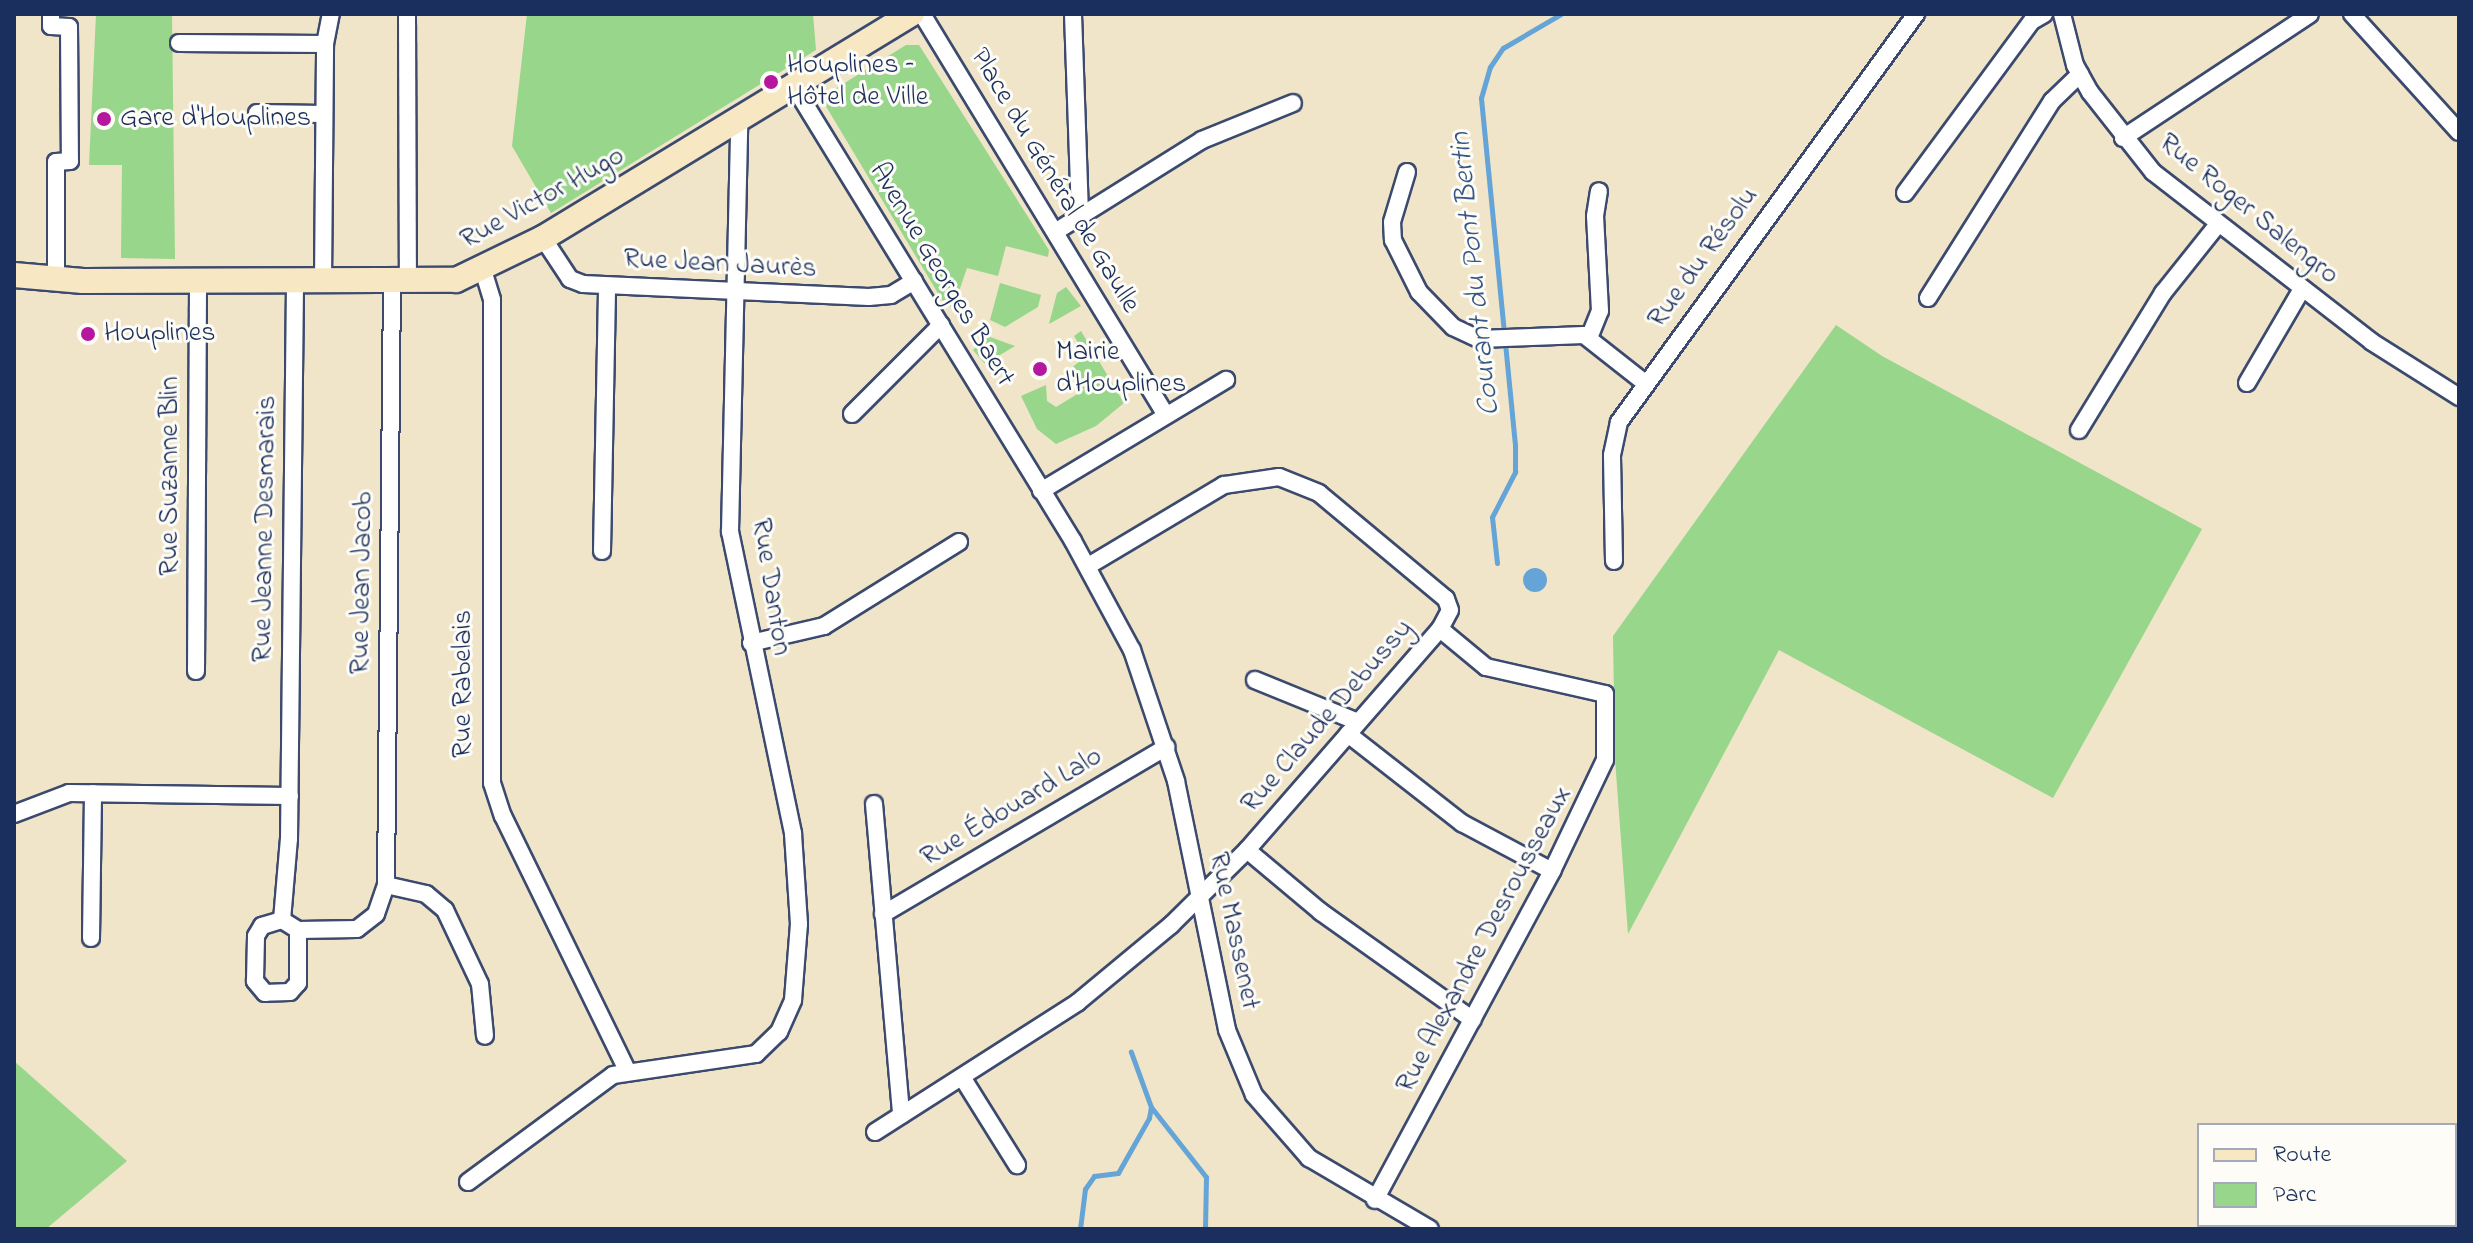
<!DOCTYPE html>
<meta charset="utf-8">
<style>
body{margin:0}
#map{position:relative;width:2473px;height:1243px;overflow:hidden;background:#f0e5c8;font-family:"Indie Flower",sans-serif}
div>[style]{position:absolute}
.green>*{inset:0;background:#97d68b}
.water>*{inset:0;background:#64a4d7}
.round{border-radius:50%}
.stream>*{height:5px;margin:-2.5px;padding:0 2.5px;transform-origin:2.5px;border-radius:2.5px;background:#64a4d7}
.roads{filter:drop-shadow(2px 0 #3b4a6e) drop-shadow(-2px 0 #3b4a6e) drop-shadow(0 2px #3b4a6e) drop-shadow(0 -2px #3b4a6e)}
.street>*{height:16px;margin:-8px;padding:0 8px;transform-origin:8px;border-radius:8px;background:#fff}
.secondary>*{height:24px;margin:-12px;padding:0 12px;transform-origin:12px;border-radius:12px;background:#f7e8c3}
.dots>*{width:22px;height:22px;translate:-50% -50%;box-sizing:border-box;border:4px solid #fdfcf7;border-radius:50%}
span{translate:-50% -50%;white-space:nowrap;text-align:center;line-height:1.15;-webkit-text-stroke:6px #fdfcf7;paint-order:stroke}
.poi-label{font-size:28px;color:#1b2f5e}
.left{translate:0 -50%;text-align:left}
.street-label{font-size:28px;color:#1b2f5e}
.water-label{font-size:30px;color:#355888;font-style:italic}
.frame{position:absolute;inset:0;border:16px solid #1b2f5e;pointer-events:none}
.legend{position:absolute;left:2197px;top:1123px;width:260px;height:104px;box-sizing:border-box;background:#fdfcf7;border:2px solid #a3aaba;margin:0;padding:10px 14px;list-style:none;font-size:24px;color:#1b2f5e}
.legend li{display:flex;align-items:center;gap:16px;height:40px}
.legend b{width:40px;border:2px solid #a3aaba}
</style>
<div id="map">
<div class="green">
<i style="clip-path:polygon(96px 14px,172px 14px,175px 259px,121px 258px,122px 165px,89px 165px)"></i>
<i style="clip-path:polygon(527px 14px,813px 14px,816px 50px,551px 213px,512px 146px)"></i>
<i style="clip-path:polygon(906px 45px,919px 45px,1049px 250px,1048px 257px,1006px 246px,998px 276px,967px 268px,953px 309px,942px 300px,824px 103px,830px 92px)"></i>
<i style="clip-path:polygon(1000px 283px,1041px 295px,1038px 307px,1005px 327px,990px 320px)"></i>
<i style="clip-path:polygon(1066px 287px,1081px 306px,1049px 324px,1057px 293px)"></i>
<i style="clip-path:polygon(1836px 325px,1882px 356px,2202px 529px,2053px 798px,1779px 650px,1628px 934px,1615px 759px,1613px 636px)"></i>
<i style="clip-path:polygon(1081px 331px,1124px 403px,1096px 426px,1056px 444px,1037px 429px,1021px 396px,1046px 385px,1047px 401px,1056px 407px,1084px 390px,1069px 370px,1086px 356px,1074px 336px)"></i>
<i style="clip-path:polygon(986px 337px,990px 337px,1015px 346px,985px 364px,973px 350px)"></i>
<i style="clip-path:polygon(14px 1061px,127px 1161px,46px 1229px,14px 1229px)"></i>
</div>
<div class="water">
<i class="round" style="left:1523px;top:568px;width:24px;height:24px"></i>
</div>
<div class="stream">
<i style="left:1497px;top:563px;width:46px;rotate:-96.2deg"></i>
<i style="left:1492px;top:517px;width:51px;rotate:-62.9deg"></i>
<i style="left:1515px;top:472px;width:27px;rotate:-90deg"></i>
<i style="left:1515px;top:445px;width:349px;rotate:-95.6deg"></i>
<i style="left:1481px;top:98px;width:32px;rotate:-74deg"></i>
<i style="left:1490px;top:67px;width:23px;rotate:-56deg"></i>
<i style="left:1503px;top:48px;width:67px;rotate:-30.4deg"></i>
<i style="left:1151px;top:1107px;width:89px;rotate:51.8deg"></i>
<i style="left:1206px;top:1177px;width:52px;rotate:91.1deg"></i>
<i style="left:1080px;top:1229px;width:40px;rotate:-82.9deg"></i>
<i style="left:1085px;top:1189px;width:16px;rotate:-55deg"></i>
<i style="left:1094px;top:1176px;width:24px;rotate:-7deg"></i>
<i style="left:1118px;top:1173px;width:63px;rotate:-60.6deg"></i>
<i style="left:1149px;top:1118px;width:11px;rotate:-80deg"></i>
<i style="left:1151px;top:1107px;width:59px;rotate:-110deg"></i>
</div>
<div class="roads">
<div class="street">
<i style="left:51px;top:14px;width:12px;rotate:90deg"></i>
<i style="left:51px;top:26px;width:18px;rotate:3deg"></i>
<i style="left:69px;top:27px;width:134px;rotate:89.6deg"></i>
<i style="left:70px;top:161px;width:14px;rotate:176deg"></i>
<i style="left:56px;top:162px;width:117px;rotate:90deg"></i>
<i style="left:407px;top:14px;width:268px;rotate:89.8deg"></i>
<i style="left:922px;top:14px;width:469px;rotate:58.7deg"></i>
<i style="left:1073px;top:14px;width:202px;rotate:88deg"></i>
<i style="left:2062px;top:14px;width:53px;rotate:75.7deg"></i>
<i style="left:2075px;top:65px;width:31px;rotate:61deg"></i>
<i style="left:2090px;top:92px;width:102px;rotate:51.8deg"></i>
<i style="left:2153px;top:172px;width:277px;rotate:37.8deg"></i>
<i style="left:2372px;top:342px;width:103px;rotate:32.3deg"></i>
<i style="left:2352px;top:14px;width:159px;rotate:47.8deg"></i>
<i style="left:179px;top:43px;width:146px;rotate:0.4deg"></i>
<i style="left:795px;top:88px;width:532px;rotate:58.46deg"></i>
<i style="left:1073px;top:541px;width:124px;rotate:61.6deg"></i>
<i style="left:1132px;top:650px;width:138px;rotate:71.4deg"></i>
<i style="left:1176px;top:781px;width:254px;rotate:78.4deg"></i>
<i style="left:1227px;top:1030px;width:70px;rotate:67.4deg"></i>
<i style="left:1254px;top:1095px;width:84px;rotate:48.9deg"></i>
<i style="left:1309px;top:1158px;width:140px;rotate:30.4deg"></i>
<i style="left:257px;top:113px;width:67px;rotate:0.9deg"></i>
<i style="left:2123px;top:138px;width:224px;rotate:-33.5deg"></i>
<i style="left:1407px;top:172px;width:52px;rotate:106.7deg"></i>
<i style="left:1392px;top:222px;width:18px;rotate:87deg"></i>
<i style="left:1393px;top:240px;width:58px;rotate:63.4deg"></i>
<i style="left:1419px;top:292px;width:49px;rotate:45.8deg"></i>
<i style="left:1453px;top:327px;width:29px;rotate:25deg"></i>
<i style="left:1479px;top:339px;width:105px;rotate:-2.2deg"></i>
<i style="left:1584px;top:335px;width:78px;rotate:38.2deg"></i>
<i style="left:1905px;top:193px;width:214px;rotate:-53.6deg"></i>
<i style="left:2032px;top:21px;width:14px;rotate:-30deg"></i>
<i style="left:1055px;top:232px;width:173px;rotate:-32deg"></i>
<i style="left:1202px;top:140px;width:98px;rotate:-22.1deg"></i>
<i style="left:543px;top:238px;width:49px;rotate:56.6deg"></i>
<i style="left:570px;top:279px;width:14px;rotate:21deg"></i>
<i style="left:583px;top:284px;width:286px;rotate:2.6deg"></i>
<i style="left:869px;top:297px;width:22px;rotate:-5deg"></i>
<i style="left:891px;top:295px;width:27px;rotate:-31deg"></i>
<i style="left:483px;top:270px;width:31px;rotate:73deg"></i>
<i style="left:492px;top:300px;width:483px;rotate:90deg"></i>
<i style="left:492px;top:783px;width:35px;rotate:72deg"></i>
<i style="left:503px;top:816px;width:283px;rotate:64deg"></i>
<i style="left:323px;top:282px;width:238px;rotate:-89.5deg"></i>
<i style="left:325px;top:44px;width:31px;rotate:-79deg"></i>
<i style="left:1928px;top:298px;width:233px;rotate:-57.8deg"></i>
<i style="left:2052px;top:101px;width:39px;rotate:-44deg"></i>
<i style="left:1589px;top:338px;width:29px;rotate:-68deg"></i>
<i style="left:1600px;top:311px;width:95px;rotate:-93deg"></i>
<i style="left:1595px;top:216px;width:25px;rotate:-81deg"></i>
<i style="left:2247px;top:383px;width:109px;rotate:-59.7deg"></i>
<i style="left:852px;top:414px;width:126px;rotate:-45deg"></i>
<i style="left:2079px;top:430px;width:161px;rotate:-58.5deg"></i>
<i style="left:2163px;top:293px;width:88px;rotate:-51.4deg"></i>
<i style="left:1041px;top:491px;width:216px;rotate:-31deg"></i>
<i style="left:602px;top:551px;width:265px;rotate:-88.9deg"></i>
<i style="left:1614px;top:561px;width:106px;rotate:-91.1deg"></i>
<i style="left:1612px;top:455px;width:34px;rotate:-78deg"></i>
<i style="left:1619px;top:422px;width:505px;rotate:-53.95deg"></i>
<i style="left:751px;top:643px;width:75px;rotate:-13.1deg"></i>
<i style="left:824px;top:626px;width:159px;rotate:-31.9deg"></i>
<i style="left:196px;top:671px;width:390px;rotate:-89.7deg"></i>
<i style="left:1255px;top:680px;width:111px;rotate:22.2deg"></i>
<i style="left:1348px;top:734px;width:145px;rotate:38deg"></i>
<i style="left:1462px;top:823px;width:102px;rotate:28.1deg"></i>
<i style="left:874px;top:804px;width:312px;rotate:85deg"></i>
<i style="left:14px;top:814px;width:59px;rotate:-20.9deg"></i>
<i style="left:69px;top:793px;width:221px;rotate:0.8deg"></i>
<i style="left:1247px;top:850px;width:97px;rotate:40deg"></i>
<i style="left:1321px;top:912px;width:186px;rotate:35.4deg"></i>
<i style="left:386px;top:885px;width:41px;rotate:12.7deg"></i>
<i style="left:426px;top:894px;width:25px;rotate:40deg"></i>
<i style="left:445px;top:910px;width:82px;rotate:64.7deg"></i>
<i style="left:480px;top:984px;width:52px;rotate:84.5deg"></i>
<i style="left:883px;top:914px;width:329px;rotate:-30.5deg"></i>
<i style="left:282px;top:920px;width:81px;rotate:-85.1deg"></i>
<i style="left:289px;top:839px;width:557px;rotate:-89.38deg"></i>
<i style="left:282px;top:920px;width:19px;rotate:32deg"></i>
<i style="left:298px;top:930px;width:53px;rotate:90deg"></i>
<i style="left:298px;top:983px;width:12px;rotate:132deg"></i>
<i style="left:290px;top:992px;width:25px;rotate:178deg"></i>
<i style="left:265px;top:993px;width:16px;rotate:-130deg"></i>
<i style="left:255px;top:981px;width:45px;rotate:-88.7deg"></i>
<i style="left:256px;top:936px;width:12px;rotate:-59deg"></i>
<i style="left:262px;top:926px;width:21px;rotate:-17deg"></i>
<i style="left:298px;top:930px;width:59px;rotate:-1deg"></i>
<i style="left:357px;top:929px;width:24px;rotate:-38deg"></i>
<i style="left:376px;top:914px;width:31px;rotate:-71deg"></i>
<i style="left:386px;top:885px;width:603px;rotate:-89.43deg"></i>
<i style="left:91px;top:938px;width:145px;rotate:-89.2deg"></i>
<i style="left:962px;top:1077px;width:104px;rotate:58deg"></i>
<i style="left:875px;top:1132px;width:241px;rotate:-32.6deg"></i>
<i style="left:1078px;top:1002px;width:121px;rotate:-39.6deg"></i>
<i style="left:1171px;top:925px;width:107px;rotate:-44.6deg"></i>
<i style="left:1247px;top:850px;width:293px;rotate:-48.9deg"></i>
<i style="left:1440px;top:629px;width:21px;rotate:-62deg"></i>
<i style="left:1450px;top:610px;width:12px;rotate:-110deg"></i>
<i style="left:1446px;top:599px;width:165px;rotate:-140.2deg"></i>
<i style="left:1319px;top:493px;width:43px;rotate:-158.2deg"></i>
<i style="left:1279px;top:477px;width:56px;rotate:171.7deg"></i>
<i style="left:1224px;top:485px;width:158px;rotate:149.2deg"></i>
<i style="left:468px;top:1182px;width:180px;rotate:-36.4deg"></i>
<i style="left:613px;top:1075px;width:145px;rotate:-8.4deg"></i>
<i style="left:756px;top:1054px;width:32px;rotate:-44deg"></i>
<i style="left:779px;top:1032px;width:35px;rotate:-66deg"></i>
<i style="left:793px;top:1000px;width:76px;rotate:-85.5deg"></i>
<i style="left:799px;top:924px;width:91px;rotate:-93.8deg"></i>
<i style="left:793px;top:833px;width:308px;rotate:-101.8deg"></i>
<i style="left:730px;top:532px;width:412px;rotate:-88.7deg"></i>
<i style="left:1375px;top:1200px;width:374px;rotate:-61.7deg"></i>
<i style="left:1552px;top:871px;width:123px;rotate:-64.5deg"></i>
<i style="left:1605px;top:760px;width:66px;rotate:-90deg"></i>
<i style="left:1605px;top:694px;width:122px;rotate:-167.2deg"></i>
<i style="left:1486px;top:667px;width:60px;rotate:-140.4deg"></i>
</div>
<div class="secondary">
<i style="left:14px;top:275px;width:69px;rotate:5deg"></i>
<i style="left:83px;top:281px;width:373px;rotate:-0.2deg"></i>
<i style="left:456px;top:280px;width:97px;rotate:-25.8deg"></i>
<i style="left:543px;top:238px;width:432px;rotate:-31.3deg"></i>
</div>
</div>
<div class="dots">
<i style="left:771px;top:82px;background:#b5179e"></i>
<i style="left:104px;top:119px;background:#b5179e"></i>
<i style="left:88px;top:334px;background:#b5179e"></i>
<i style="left:1040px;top:369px;background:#b5179e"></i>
</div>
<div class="poi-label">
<span class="left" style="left:787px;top:82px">Houplines –<br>Hôtel de Ville</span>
<span class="left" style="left:120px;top:119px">Gare d'Houplines</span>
<span class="left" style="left:104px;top:334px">Houplines</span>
<span class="left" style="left:1056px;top:369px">Mairie<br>d'Houplines</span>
</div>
<div class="street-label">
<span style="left:1054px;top:181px;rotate:59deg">Place du Général de Gaulle</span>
<span style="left:543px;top:199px;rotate:-29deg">Rue Victor Hugo</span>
<span style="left:2248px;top:210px;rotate:39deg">Rue Roger Salengro</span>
<span style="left:1704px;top:258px;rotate:-54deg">Rue du Résolu</span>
<span style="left:720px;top:265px;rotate:3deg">Rue Jean Jaurès</span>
<span style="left:941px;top:275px;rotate:59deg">Avenue Georges Baert</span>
<span style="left:171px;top:476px;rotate:-90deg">Rue Suzanne Blin</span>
<span style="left:266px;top:529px;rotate:-89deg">Rue Jeanne Desmarais</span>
<span style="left:363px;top:583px;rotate:-89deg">Rue Jean Jacob</span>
<span style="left:770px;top:587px;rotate:81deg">Rue Danton</span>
<span style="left:464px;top:684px;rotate:-90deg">Rue Rabelais</span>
<span style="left:1328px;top:717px;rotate:-49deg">Rue Claude Debussy</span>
<span style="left:1012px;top:808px;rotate:-31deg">Rue Édouard Lalo</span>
<span style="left:1233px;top:931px;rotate:78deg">Rue Massenet</span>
<span style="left:1485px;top:940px;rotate:-62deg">Rue Alexandre Desrousseaux</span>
</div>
<div class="water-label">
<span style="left:1476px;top:274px;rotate:-96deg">Courant du Pont Bertin</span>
</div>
<div class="frame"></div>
<ul class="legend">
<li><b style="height:10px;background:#f7e8c3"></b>Route</li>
<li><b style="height:22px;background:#97d68b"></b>Parc</li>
</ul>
</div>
